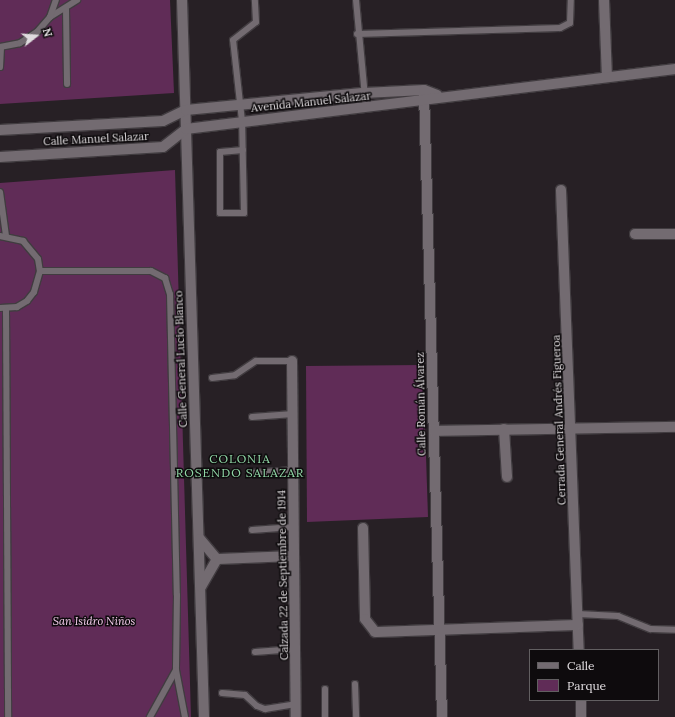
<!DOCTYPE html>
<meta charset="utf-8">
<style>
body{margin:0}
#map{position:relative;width:675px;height:717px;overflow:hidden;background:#272025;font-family:Lora,serif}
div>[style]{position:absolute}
.green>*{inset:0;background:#602c57}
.roads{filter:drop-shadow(1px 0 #413c40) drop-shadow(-1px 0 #413c40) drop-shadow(0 1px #413c40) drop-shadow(0 -1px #413c40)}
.lane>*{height:6px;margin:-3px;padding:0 3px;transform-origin:3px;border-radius:3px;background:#736b71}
.street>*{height:10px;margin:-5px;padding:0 5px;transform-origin:5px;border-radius:5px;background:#736b71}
.secondary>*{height:10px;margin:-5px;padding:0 5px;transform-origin:5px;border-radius:5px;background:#736b71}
span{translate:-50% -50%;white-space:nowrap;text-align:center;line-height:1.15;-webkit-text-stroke:3px #0e0b0d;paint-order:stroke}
.street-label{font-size:11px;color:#e0dcdf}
.park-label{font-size:11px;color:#f7cfef;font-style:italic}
.neighbourhood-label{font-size:12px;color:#91d8a7;letter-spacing:1px}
.legend{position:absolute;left:529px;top:649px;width:130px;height:52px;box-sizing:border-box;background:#0e0b0d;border:1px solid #625f61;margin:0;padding:5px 7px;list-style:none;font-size:12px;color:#e0dcdf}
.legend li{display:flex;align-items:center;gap:8px;height:20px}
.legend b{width:20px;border:1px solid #625f61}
.north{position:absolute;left:16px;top:16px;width:40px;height:40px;-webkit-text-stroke:3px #0e0b0d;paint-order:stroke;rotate:73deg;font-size:11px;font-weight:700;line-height:16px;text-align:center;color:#e0dcdf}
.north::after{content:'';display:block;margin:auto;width:14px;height:18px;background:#e0dcdf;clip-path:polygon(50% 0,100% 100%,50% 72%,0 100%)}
</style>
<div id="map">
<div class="green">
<i style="clip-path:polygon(0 0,170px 0,174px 93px,0 104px)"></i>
<i style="clip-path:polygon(175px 170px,191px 717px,0 717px,0 183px)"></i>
<i style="clip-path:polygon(423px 365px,428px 517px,307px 522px,306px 366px)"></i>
</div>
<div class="roads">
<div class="lane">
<i style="left:356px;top:0;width:108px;rotate:84.7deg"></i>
<i style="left:66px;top:9px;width:75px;rotate:89.2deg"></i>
<i style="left:50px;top:17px;width:32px;rotate:-32deg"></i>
<i style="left:357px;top:34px;width:203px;rotate:-1.7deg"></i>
<i style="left:560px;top:28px;width:11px;rotate:-27deg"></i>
<i style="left:570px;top:23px;width:23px;rotate:-88deg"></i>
<i style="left:0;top:47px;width:20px;rotate:-11deg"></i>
<i style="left:20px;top:43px;width:20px;rotate:-33deg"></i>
<i style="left:37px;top:32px;width:20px;rotate:-49deg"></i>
<i style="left:50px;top:17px;width:18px;rotate:-71deg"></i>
<i style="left:0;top:67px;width:20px;rotate:-87deg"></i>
<i style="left:243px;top:150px;width:23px;rotate:175deg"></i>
<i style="left:220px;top:152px;width:61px;rotate:90deg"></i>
<i style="left:220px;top:213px;width:24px"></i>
<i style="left:244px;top:213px;width:92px;rotate:-91.2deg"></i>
<i style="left:242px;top:121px;width:81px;rotate:-96.3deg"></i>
<i style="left:233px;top:40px;width:29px;rotate:-38deg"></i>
<i style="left:256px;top:22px;width:22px;rotate:-93deg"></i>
<i style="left:0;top:192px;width:44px;rotate:82.2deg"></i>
<i style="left:0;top:236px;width:24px;rotate:12deg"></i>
<i style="left:23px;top:241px;width:23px;rotate:50deg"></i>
<i style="left:38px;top:259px;width:12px;rotate:81deg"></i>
<i style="left:40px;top:271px;width:22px;rotate:106deg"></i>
<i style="left:34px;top:292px;width:11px;rotate:128deg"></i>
<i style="left:27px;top:301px;width:12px;rotate:149deg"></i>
<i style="left:17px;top:307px;width:17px;rotate:177deg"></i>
<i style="left:40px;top:271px;width:111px"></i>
<i style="left:151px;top:271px;width:16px;rotate:27deg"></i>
<i style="left:165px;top:278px;width:17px;rotate:73deg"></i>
<i style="left:170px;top:294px;width:301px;rotate:88.7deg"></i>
<i style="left:177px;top:595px;width:75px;rotate:90.8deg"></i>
<i style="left:176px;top:670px;width:54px;rotate:119deg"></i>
<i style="left:6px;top:309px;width:408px;rotate:89.7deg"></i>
<i style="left:212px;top:378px;width:23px;rotate:-7deg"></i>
<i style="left:235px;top:375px;width:25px;rotate:-34deg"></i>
<i style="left:256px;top:361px;width:36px"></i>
<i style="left:252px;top:417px;width:41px;rotate:-4.2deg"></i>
<i style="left:252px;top:473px;width:41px;rotate:-4.2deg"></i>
<i style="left:252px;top:530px;width:42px;rotate:-4.1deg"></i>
<i style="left:578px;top:614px;width:40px;rotate:2.9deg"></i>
<i style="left:618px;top:616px;width:35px;rotate:22deg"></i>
<i style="left:651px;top:629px;width:24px;rotate:2deg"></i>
<i style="left:255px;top:652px;width:40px;rotate:-4.3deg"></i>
<i style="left:176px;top:670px;width:48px;rotate:79.2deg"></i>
<i style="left:355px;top:684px;width:33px;rotate:88deg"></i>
<i style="left:325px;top:689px;width:28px;rotate:90deg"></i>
<i style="left:222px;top:693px;width:23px;rotate:5deg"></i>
<i style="left:245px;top:695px;width:16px;rotate:43deg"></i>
<i style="left:257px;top:706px;width:9px;rotate:21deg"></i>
<i style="left:265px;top:709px;width:31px;rotate:-9deg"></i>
</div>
<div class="street">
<i style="left:182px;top:0;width:717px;rotate:88.24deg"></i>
<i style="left:604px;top:0;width:77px;rotate:87.8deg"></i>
<i style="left:424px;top:92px;width:625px;rotate:88.35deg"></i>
<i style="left:561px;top:190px;width:460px;rotate:87.8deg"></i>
<i style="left:635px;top:234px;width:40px"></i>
<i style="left:292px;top:361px;width:356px;rotate:89.4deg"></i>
<i style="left:504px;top:429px;width:48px;rotate:86.4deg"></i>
<i style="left:434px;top:431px;width:241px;rotate:-1deg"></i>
<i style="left:363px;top:528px;width:91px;rotate:88.7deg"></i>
<i style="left:365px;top:619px;width:16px;rotate:52deg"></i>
<i style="left:375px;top:632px;width:203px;rotate:-2deg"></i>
<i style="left:200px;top:539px;width:26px;rotate:50deg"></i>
<i style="left:217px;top:559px;width:32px;rotate:120deg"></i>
<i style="left:217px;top:559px;width:77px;rotate:-2.2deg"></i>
<i style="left:581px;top:700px;width:17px;rotate:90deg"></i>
</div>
<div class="secondary">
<i style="left:0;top:130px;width:163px;rotate:-3.2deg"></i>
<i style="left:163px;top:121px;width:25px;rotate:-26deg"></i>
<i style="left:186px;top:110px;width:179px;rotate:-5.5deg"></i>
<i style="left:364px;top:93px;width:60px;rotate:-2.9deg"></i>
<i style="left:424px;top:90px;width:14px;rotate:21deg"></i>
<i style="left:0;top:157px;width:163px;rotate:-3.5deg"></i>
<i style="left:163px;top:147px;width:29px;rotate:-38deg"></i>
<i style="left:186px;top:129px;width:493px;rotate:-7deg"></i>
</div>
</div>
<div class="street-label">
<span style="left:311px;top:102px;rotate:-6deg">Avenida Manuel Salazar</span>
<span style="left:96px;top:139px;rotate:-3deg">Calle Manuel Salazar</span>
<span style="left:181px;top:359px;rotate:-92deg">Calle General Lucio Blanco</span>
<span style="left:421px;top:404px;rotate:-91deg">Calle Román Álvarez</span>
<span style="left:559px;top:420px;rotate:-92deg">Cerrada General Andrés Figueroa</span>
<span style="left:283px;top:575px;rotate:-91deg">Calzada 22 de Septiembre de 1914</span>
</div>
<div class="park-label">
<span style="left:94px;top:621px">San Isidro Niños</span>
</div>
<div class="neighbourhood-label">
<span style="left:240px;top:466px">COLONIA<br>ROSENDO SALAZAR</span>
</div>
<ul class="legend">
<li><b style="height:5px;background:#736b71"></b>Calle</li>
<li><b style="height:11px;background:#602c57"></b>Parque</li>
</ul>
<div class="north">N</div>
</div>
